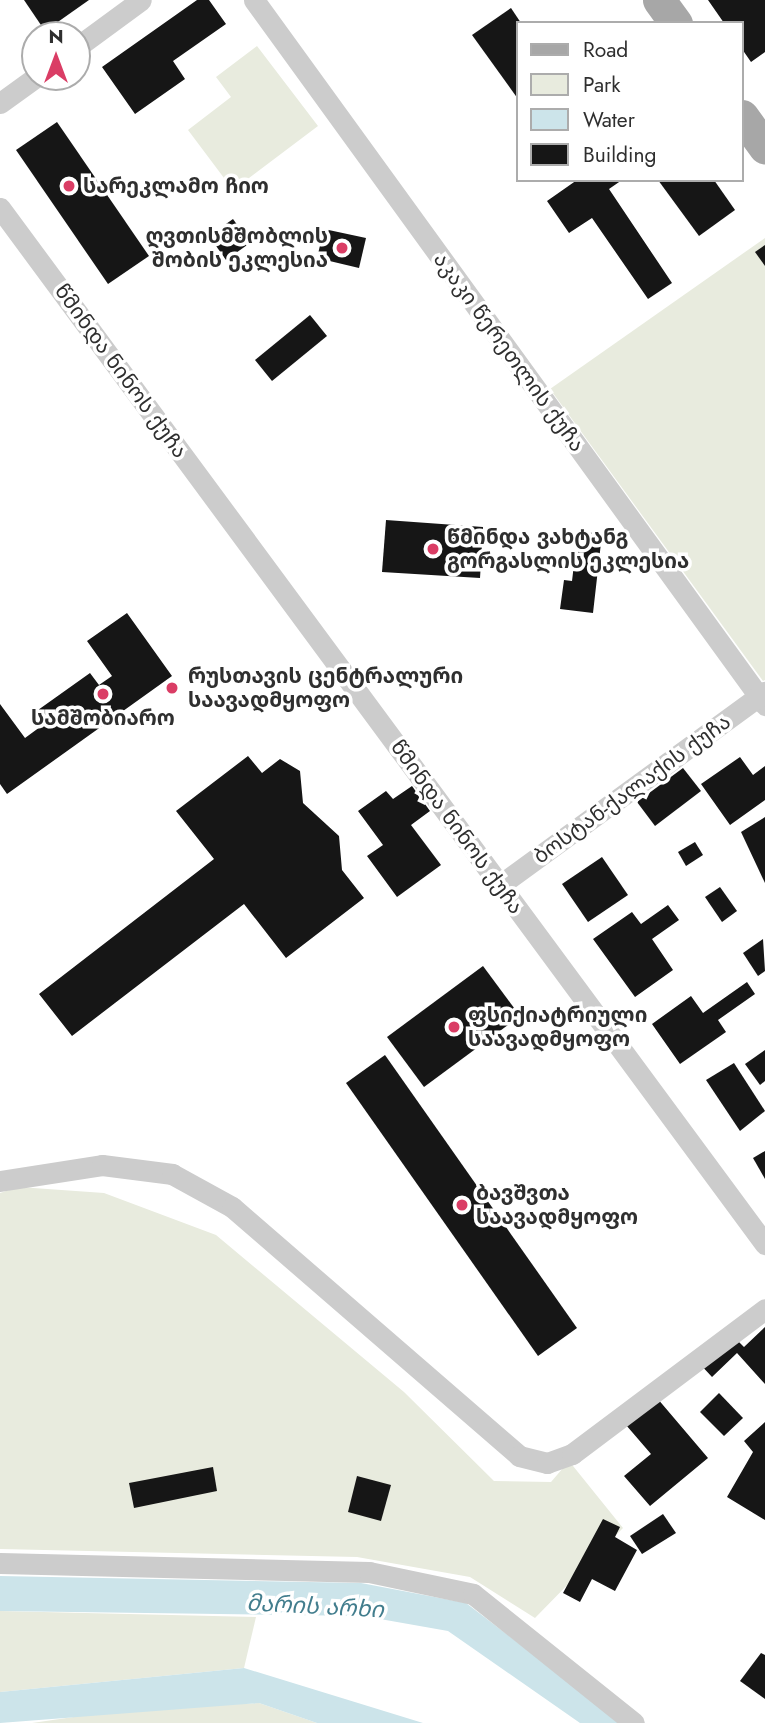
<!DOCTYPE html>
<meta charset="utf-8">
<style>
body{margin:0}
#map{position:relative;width:765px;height:1723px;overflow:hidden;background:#fff;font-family:Jost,"Noto Sans Georgian",sans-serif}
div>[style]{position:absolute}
.green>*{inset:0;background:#e8ebde}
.water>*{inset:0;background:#cce4ea}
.building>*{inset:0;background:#161616}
.minor>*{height:21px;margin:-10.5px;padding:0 10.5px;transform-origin:10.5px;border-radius:10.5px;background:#ccc}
.primary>*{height:33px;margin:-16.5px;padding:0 16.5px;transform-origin:16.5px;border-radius:16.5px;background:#a7a7a7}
.dots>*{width:19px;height:19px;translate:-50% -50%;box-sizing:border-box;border:4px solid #fff;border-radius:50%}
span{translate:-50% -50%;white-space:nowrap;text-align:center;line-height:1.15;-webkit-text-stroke:7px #fff;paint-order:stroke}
.poi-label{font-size:21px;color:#2f2f2f;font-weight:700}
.left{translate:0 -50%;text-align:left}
.right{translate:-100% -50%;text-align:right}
.street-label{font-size:21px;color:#2f2f2f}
.water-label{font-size:23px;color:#427d8d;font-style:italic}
.legend{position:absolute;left:516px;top:21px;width:228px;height:161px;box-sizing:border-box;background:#fff;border:2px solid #acacac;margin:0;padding:9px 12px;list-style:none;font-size:21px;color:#2f2f2f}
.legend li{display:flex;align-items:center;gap:14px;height:35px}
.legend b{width:35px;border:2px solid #acacac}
.north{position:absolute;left:21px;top:21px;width:70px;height:70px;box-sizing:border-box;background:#fff;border:2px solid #acacac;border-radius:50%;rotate:0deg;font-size:19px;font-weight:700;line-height:28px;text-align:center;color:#2f2f2f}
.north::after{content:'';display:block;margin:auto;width:24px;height:32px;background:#da3d65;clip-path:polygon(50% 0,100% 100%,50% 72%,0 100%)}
</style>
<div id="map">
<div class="green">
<i style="clip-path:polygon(257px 46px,318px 126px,233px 190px,188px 130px,231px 97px,216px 77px)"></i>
<i style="clip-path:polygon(765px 238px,765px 680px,763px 681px,550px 389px)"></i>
<i style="clip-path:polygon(19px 1187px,104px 1193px,216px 1235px,404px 1392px,494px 1481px,551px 1482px,569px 1461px,623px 1528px,535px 1618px,470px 1577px,357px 1557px,0 1549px,0 1193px)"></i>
<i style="clip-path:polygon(0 1611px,256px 1617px,244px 1668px,0 1692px)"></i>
<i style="clip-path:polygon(259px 1703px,317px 1723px,32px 1723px,129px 1709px)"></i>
</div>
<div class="water">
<i style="clip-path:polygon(0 1576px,361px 1583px,466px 1603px,623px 1723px,580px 1723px,448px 1631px,363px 1616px,0 1611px)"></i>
<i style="clip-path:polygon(244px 1668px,423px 1723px,317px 1723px,259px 1703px,0 1723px,0 1692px)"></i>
</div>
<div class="building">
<i style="clip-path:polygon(24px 0,89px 0,45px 31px)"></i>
<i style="clip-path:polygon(197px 0,209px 0,226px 24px,173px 61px,185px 79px,135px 114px,102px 67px)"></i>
<i style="clip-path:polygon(708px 0,765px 0,765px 52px,751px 62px,742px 49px,742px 23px,724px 23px)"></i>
<i style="clip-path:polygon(511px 8px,521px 23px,518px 99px,472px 35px)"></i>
<i style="clip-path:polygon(57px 122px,149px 256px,108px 284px,16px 150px)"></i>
<i style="clip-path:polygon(577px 180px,622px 180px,609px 189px,672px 283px,648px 299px,592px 218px,569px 233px,547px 201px)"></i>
<i style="clip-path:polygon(658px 180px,714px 180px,735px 210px,699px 236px)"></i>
<i style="clip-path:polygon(233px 219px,250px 243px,226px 260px,209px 236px)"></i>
<i style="clip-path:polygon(324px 229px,366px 238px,359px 268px,317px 258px)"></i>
<i style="clip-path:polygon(765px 245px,765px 266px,755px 252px)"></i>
<i style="clip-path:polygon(310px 315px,327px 336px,272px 381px,255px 360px)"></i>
<i style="clip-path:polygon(386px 520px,483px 527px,480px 578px,382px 572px)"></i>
<i style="clip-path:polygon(578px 531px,602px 534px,593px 613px,560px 609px,564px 580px,572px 581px)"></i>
<i style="clip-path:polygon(127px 613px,172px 676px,7px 794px,0 784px,0 704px,25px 738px,40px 727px,31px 715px,90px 673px,99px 685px,112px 676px,87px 641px)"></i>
<i style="clip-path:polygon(248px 756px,262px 773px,280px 759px,300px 771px,303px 803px,339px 836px,342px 870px,364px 898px,286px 958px,244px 904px,72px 1036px,39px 994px,214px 859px,176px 811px)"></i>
<i style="clip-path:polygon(740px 757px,753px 775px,765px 766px,765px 800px,730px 825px,701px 784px)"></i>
<i style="clip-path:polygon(683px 768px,701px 791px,655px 826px,637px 802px)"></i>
<i style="clip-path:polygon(412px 786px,430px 811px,411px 825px,441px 865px,397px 897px,367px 856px,383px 845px,358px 811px,386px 791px,393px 799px)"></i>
<i style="clip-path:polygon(765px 817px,765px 883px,741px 832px)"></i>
<i style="clip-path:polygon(695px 842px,703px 855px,686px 866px,678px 852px)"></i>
<i style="clip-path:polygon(602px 857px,628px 895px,588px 922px,562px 884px)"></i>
<i style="clip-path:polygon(720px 887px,737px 911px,722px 922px,705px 897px)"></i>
<i style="clip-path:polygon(668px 905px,679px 920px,652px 939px,673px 970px,635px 997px,593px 939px,632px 912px,641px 924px)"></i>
<i style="clip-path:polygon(763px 939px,765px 971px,758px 976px,743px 953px)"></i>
<i style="clip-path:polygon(483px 966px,520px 1016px,424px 1087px,387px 1037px)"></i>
<i style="clip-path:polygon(747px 982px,755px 994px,718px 1020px,726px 1032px,680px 1064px,652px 1024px,691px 996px,703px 1013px)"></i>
<i style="clip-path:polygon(765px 1050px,765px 1081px,760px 1085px,745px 1064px)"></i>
<i style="clip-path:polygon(385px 1055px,577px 1328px,538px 1356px,346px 1083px)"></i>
<i style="clip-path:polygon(734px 1063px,765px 1111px,740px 1131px,706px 1080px)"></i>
<i style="clip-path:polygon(765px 1151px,765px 1179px,753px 1158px)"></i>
<i style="clip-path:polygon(765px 1327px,765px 1384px,737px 1353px,712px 1377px,699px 1363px,733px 1336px,744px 1347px)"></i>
<i style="clip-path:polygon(719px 1393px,743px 1418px,724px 1436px,700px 1412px)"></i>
<i style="clip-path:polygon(657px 1398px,708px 1458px,650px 1506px,624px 1476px,651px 1454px,626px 1425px)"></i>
<i style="clip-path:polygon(765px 1422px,765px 1520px,727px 1497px,753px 1452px,744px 1441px)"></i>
<i style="clip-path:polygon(213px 1467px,217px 1491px,134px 1508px,129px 1483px)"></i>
<i style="clip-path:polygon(357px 1476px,391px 1485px,381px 1521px,348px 1512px)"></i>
<i style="clip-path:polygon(663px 1514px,676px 1533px,642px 1554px,630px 1536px)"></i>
<i style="clip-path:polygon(603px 1519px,620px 1527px,615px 1537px,637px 1550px,615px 1591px,592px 1579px,580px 1602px,563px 1593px)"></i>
<i style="clip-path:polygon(761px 1653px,765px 1655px,765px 1699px,740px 1681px)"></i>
</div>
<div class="minor">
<i style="left:254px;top:0;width:871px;rotate:54.06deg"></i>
<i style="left:77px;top:47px;width:79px;rotate:-36.3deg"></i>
<i style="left:0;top:103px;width:44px;rotate:-35.8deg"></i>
<i style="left:0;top:208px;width:1288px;rotate:53.56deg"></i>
<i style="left:500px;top:885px;width:328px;rotate:-36.1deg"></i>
<i style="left:0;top:1181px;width:103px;rotate:-8.9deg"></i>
<i style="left:102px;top:1165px;width:71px;rotate:7.3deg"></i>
<i style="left:172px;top:1174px;width:68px;rotate:28.8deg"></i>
<i style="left:232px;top:1207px;width:380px;rotate:40.9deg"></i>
<i style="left:519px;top:1456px;width:29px;rotate:14deg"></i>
<i style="left:547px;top:1463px;width:27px;rotate:-20deg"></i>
<i style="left:572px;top:1454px;width:241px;rotate:-36.9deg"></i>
<i style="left:0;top:1563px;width:369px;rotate:1.4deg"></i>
<i style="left:369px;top:1572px;width:106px;rotate:11.9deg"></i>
<i style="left:473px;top:1594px;width:206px;rotate:38.7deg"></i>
</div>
<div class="primary">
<i style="left:659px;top:0;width:29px;rotate:54deg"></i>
<i style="left:742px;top:116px;width:39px;rotate:54deg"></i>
</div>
<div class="dots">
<i style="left:69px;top:186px;background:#da3d65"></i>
<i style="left:342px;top:248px;background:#da3d65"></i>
<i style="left:433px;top:549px;background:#da3d65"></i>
<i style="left:172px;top:688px;background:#da3d65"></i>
<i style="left:103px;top:694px;background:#da3d65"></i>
<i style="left:454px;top:1027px;background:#da3d65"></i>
<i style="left:462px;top:1205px;background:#da3d65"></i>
</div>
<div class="poi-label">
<span class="left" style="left:83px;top:186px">სარეკლამო ჩიო</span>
<span class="right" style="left:328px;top:248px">ღვთისმშობლის<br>შობის ეკლესია</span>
<span class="left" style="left:447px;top:549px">წმინდა ვახტანგ<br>გორგასლის ეკლესია</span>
<span class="left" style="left:188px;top:688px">რუსთავის ცენტრალური<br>საავადმყოფო</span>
<span style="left:103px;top:718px">სამშობიარო</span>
<span class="left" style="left:468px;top:1027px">ფსიქიატრიული<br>საავადმყოფო</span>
<span class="left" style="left:476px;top:1205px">ბავშვთა<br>საავადმყოფო</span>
</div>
<div class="street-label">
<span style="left:509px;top:352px;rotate:54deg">აკაკი წერეთლის ქუჩა</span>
<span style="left:121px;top:371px;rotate:54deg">წმინდა ნინოს ქუჩა</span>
<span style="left:632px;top:789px;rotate:-36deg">ბოსტან-ქალაქის ქუჩა</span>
<span style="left:457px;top:827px;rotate:54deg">წმინდა ნინოს ქუჩა</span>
</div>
<div class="water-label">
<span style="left:315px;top:1606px;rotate:3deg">მარის არხი</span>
</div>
<ul class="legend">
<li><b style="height:9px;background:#a7a7a7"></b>Road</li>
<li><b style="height:19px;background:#e8ebde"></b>Park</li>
<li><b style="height:19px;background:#cce4ea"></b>Water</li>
<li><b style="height:19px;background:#161616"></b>Building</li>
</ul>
<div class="north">N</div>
</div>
